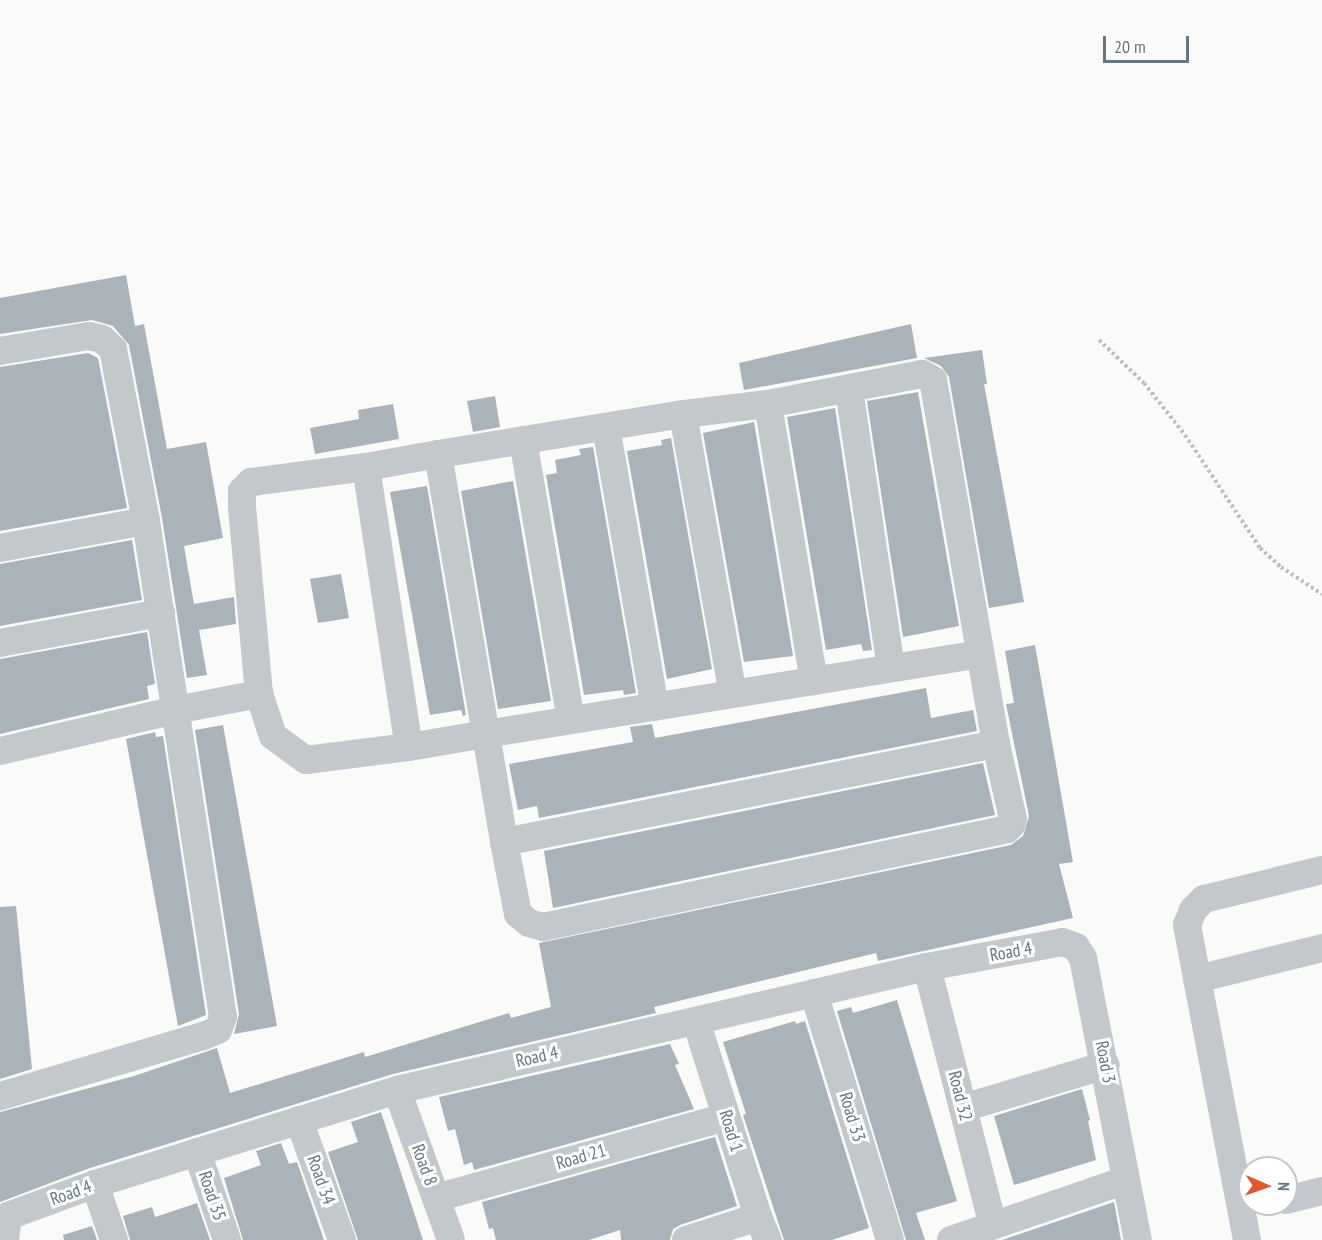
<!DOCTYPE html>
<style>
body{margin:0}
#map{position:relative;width:1322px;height:1240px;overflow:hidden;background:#fafaf8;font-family:"PT Sans Narrow",sans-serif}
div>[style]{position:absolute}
.building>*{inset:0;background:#aab3b9}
.path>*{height:4px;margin-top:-2px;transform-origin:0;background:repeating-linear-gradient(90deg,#bbbfc2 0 3px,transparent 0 6px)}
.minor>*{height:28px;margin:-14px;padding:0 14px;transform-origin:14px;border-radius:14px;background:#c3c8cc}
span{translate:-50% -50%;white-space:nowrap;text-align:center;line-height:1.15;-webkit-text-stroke:6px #fff;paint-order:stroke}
.street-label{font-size:18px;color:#657683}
.north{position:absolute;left:1238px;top:1156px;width:60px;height:60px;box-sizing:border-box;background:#fff;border:2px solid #c1c8cd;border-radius:50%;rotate:92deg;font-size:16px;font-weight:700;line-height:24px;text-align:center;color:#657683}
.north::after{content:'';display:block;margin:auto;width:21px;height:27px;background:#e4572e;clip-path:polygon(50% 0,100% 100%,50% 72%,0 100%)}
.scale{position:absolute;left:1103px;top:36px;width:86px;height:27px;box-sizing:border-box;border:3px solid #657683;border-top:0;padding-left:8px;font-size:18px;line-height:21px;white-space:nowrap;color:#657683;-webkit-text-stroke:4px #fff;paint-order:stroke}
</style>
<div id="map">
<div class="building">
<i style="clip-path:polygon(126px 275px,135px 326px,144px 324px,167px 449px,206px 442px,223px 538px,184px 546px,194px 604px,234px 597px,236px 624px,199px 630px,207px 675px,187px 678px,162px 518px,129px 345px,113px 326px,92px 320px,0 334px,0 298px)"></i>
<i style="clip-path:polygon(911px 324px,917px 358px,744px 390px,739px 363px)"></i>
<i style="clip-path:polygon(982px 350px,987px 384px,984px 384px,1024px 602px,989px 608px,949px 377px,941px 366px,924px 358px)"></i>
<i style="clip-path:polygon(88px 353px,98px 358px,127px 508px,0 531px,0 367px)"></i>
<i style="clip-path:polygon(918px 392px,959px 626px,903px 637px,867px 401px)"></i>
<i style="clip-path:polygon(495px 396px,500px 427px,473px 432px,467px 401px)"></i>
<i style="clip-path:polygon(393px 404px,399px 439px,315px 454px,310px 428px,359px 419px,358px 410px)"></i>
<i style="clip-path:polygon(835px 408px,872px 650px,863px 651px,861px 644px,826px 650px,787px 417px)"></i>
<i style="clip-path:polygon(754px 422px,793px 656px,744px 662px,703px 433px)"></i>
<i style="clip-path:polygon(671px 438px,712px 669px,667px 679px,627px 451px,662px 445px,661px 440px)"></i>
<i style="clip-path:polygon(593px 447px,636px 693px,624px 695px,623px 690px,584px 695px,546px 475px,557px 473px,555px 460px,581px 455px,579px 449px)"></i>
<i style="clip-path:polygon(513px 481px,551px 701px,498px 709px,461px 491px)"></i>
<i style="clip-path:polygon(427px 486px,466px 715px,463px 716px,461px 710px,430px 715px,390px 492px)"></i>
<i style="clip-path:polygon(132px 540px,142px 600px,0 626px,0 564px)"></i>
<i style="clip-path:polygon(341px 574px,349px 618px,318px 623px,310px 579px)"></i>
<i style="clip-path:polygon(147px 632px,155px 684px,147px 686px,149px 699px,0 734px,0 659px)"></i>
<i style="clip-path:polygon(1035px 645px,1073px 862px,1059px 864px,1073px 918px,878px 961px,876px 953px,654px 1007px,656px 1013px,393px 1074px,90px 1168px,0 1202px,0 1112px,134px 1076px,217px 1048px,230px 1093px,364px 1052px,365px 1057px,509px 1013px,511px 1018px,551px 1007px,539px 943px,1011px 845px,1023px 836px,1029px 816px,1006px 704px,1014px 703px,1005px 651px)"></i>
<i style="clip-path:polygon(926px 688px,931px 718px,973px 710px,977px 731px,539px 818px,537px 806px,518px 810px,509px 764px,633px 742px,630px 727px,652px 724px,655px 738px)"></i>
<i style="clip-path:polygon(223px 725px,277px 1026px,234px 1034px,239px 1014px,195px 730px)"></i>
<i style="clip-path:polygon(155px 732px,156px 737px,163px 736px,206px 1015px,178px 1026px,126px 739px)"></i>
<i style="clip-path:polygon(983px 763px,995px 815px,553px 908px,544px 851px)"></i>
<i style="clip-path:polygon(16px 906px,32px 1069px,0 1079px,0 907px)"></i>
<i style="clip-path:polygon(897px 1000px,957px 1201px,916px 1213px,925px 1240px,906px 1240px,837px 1011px,851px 1007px,853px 1013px)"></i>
<i style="clip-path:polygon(795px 1021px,796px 1024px,805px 1021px,869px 1228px,832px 1240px,784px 1240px,743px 1115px,746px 1114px,723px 1042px)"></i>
<i style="clip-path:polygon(670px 1044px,679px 1064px,675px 1065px,694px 1109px,474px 1170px,472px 1162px,464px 1165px,455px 1129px,448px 1131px,439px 1097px)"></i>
<i style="clip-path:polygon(1082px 1089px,1090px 1120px,1088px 1121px,1096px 1160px,1014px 1185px,994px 1116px)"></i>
<i style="clip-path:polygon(381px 1112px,423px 1240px,358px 1240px,328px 1152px,358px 1142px,351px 1122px)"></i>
<i style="clip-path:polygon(715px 1137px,737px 1206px,680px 1225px,673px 1229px,670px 1240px,621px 1240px,620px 1230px,589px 1240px,496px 1240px,493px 1228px,489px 1229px,482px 1202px)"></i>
<i style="clip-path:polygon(281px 1143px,289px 1164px,297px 1162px,324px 1240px,243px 1240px,224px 1178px,261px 1165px,256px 1151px)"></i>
<i style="clip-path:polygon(1114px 1202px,1121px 1240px,1002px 1240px)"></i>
<i style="clip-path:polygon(197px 1203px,210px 1240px,130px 1240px,123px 1216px,152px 1207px,155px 1217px)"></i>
<i style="clip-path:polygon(92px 1226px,97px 1240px,64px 1240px,63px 1235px)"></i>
</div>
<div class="path">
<i style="left:1099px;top:340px;width:62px;rotate:43.7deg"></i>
<i style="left:1144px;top:383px;width:66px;rotate:51.7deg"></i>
<i style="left:1185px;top:435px;width:136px;rotate:56.4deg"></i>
<i style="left:1260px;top:548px;width:28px;rotate:42deg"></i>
<i style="left:1281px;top:567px;width:49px;rotate:33.4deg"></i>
</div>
<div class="minor">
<i style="left:0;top:351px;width:90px;rotate:-9.6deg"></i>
<i style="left:89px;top:336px;width:13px;rotate:13deg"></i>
<i style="left:102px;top:339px;width:15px;rotate:42deg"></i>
<i style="left:113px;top:349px;width:175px;rotate:79.1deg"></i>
<i style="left:146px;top:521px;width:502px;rotate:81.18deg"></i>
<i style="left:223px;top:1017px;width:14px;rotate:111deg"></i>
<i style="left:218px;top:1030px;width:16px;rotate:158deg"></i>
<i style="left:203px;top:1036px;width:212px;rotate:163.5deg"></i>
<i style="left:849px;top:390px;width:281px;rotate:81.4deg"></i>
<i style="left:768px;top:404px;width:281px;rotate:80.6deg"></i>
<i style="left:683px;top:414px;width:284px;rotate:79.9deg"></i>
<i style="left:606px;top:427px;width:284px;rotate:80.1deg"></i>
<i style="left:523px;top:440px;width:284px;rotate:80.3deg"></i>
<i style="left:438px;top:454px;width:284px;rotate:80.3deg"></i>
<i style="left:486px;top:734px;width:109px;rotate:80.5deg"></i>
<i style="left:504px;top:842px;width:73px;rotate:79deg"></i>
<i style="left:518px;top:914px;width:14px;rotate:39deg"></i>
<i style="left:529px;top:923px;width:15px;rotate:16deg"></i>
<i style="left:543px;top:927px;width:474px;rotate:-11.9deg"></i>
<i style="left:1007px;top:829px;width:6px;rotate:-45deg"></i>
<i style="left:1011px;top:825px;width:6px;rotate:-72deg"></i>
<i style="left:1013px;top:819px;width:77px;rotate:-102.8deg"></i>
<i style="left:996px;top:744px;width:369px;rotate:-99.8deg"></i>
<i style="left:933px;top:380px;width:13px;rotate:-151deg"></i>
<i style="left:922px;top:374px;width:157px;rotate:169deg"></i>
<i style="left:768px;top:404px;width:86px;rotate:173.3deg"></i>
<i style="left:683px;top:414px;width:248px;rotate:170.7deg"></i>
<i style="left:438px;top:454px;width:73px;rotate:169.8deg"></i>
<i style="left:366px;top:467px;width:116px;rotate:172.6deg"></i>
<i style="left:251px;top:482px;width:13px;rotate:135deg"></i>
<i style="left:242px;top:491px;width:16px;rotate:90deg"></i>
<i style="left:242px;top:507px;width:188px;rotate:84.8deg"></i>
<i style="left:259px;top:694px;width:44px;rotate:71.6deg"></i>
<i style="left:273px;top:736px;width:41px;rotate:36deg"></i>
<i style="left:306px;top:760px;width:104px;rotate:-7.2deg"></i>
<i style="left:409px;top:747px;width:78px;rotate:-9.6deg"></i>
<i style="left:486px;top:734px;width:500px;rotate:-9.2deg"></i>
<i style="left:366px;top:467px;width:283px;rotate:81.3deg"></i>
<i style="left:0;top:548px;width:148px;rotate:-10.5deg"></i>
<i style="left:0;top:643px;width:164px;rotate:-10.6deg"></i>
<i style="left:0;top:751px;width:181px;rotate:-13.1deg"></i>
<i style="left:176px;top:710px;width:85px;rotate:-10.9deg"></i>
<i style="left:504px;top:842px;width:502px;rotate:-11.27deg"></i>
<i style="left:927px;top:967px;width:266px;rotate:75.7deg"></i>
<i style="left:1197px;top:979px;width:129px;rotate:-13.9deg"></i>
<i style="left:814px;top:993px;width:258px;rotate:72.9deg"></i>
<i style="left:696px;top:1021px;width:206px;rotate:72.4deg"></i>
<i style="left:758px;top:1217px;width:25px;rotate:67deg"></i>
<i style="left:397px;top:1090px;width:159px;rotate:70.2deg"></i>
<i style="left:963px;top:1108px;width:149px;rotate:-16.7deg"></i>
<i style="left:299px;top:1120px;width:127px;rotate:70.3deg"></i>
<i style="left:197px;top:1152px;width:93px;rotate:71.2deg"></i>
<i style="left:95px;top:1184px;width:59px;rotate:71.3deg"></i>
<i style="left:436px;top:1198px;width:301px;rotate:-15.6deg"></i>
<i style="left:1286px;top:1200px;width:37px;rotate:-14deg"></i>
<i style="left:5px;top:1240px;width:24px;rotate:-83deg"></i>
<i style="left:8px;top:1216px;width:93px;rotate:-20.2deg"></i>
<i style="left:95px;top:1184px;width:316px;rotate:-17.3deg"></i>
<i style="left:397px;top:1090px;width:544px;rotate:-13.07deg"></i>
<i style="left:927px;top:967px;width:138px;rotate:-10.4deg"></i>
<i style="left:1063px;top:942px;width:14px;rotate:21deg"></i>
<i style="left:1076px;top:947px;width:13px;rotate:58deg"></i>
<i style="left:1083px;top:958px;width:287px;rotate:79deg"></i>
<i style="left:686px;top:1240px;width:76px;rotate:-17.7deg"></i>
<i style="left:951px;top:1240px;width:185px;rotate:-18.9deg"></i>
<i style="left:1247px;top:1240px;width:321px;rotate:-100.8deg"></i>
<i style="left:1187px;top:925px;width:16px;rotate:-68deg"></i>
<i style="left:1193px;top:910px;width:16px;rotate:-45deg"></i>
<i style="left:1204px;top:899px;width:122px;rotate:-13.8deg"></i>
</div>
<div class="street-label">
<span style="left:1011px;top:952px;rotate:-10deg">Road 4</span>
<span style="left:537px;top:1057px;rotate:-13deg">Road 4</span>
<span style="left:1105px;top:1062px;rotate:79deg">Road 3</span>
<span style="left:960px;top:1096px;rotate:76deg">Road 32</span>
<span style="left:852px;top:1117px;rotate:73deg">Road 33</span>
<span style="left:731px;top:1131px;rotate:73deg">Road 1</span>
<span style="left:581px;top:1157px;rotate:-16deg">Road 21</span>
<span style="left:424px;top:1165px;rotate:70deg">Road 8</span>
<span style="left:321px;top:1180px;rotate:70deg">Road 34</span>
<span style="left:71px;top:1193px;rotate:-20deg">Road 4</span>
<span style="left:212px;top:1196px;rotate:71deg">Road 35</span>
</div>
<div class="north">N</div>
<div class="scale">20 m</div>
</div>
